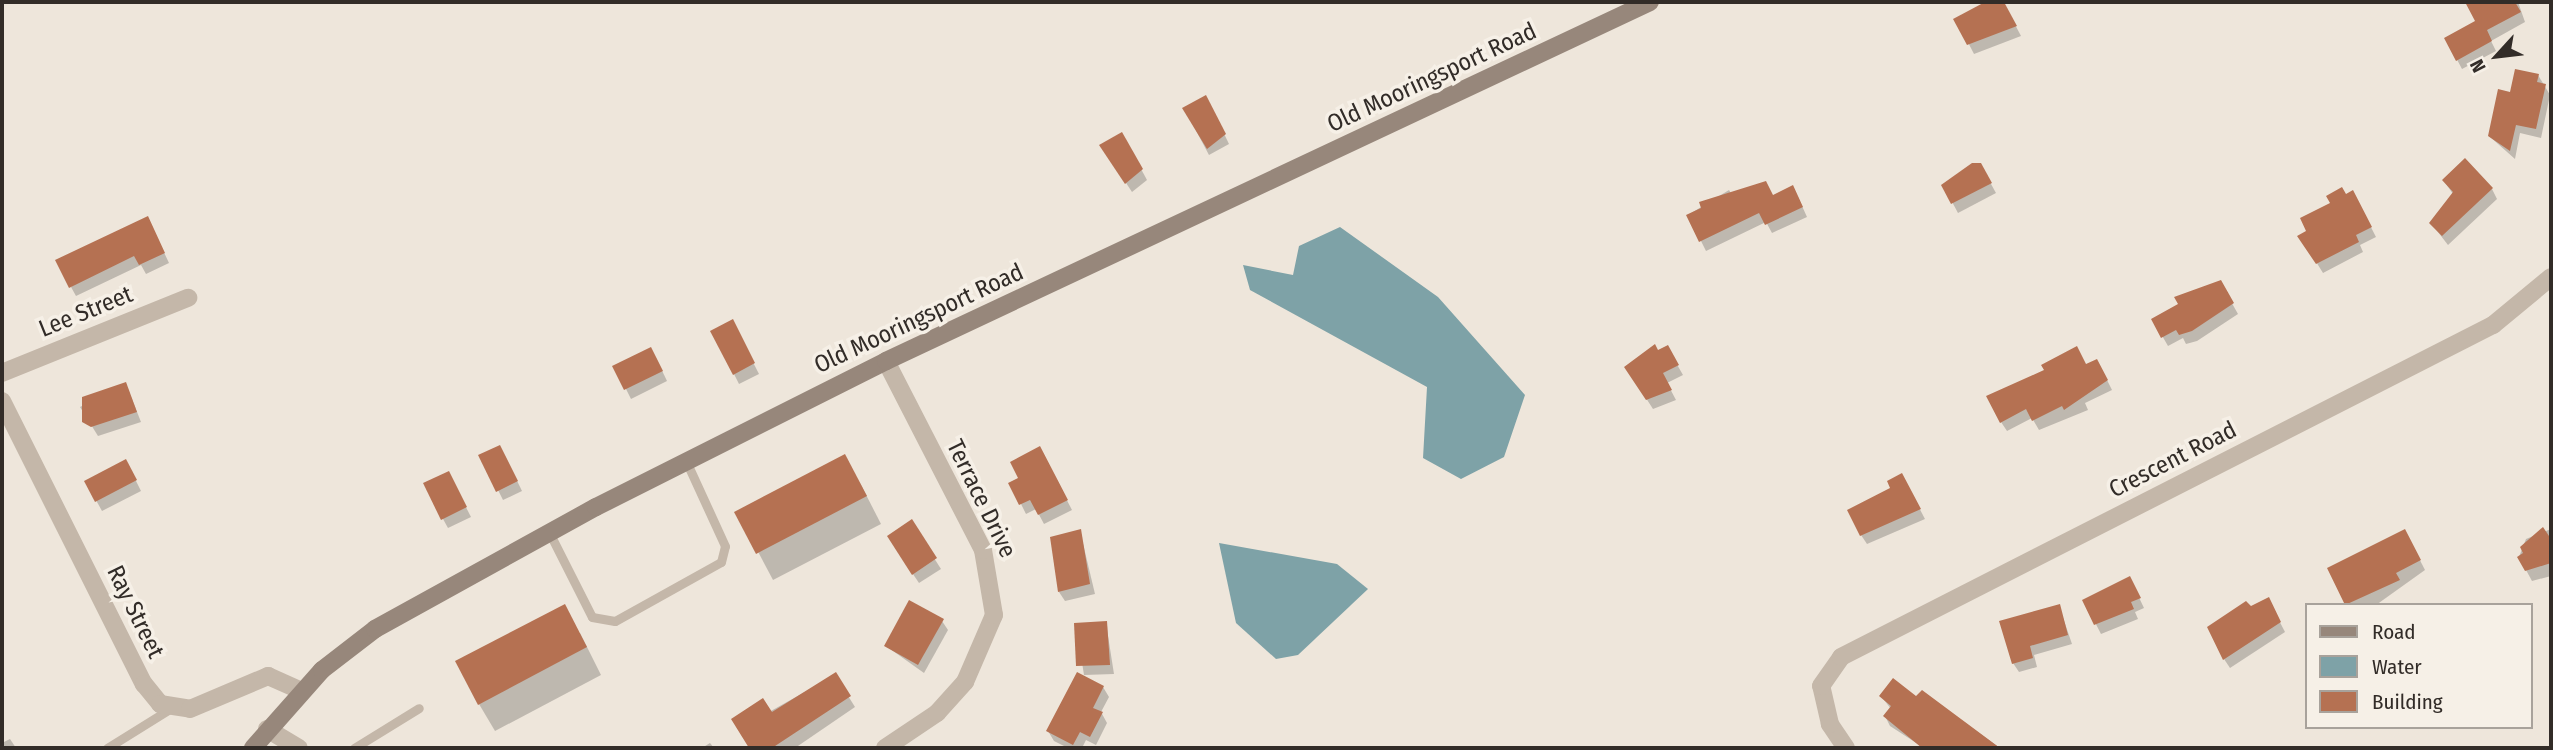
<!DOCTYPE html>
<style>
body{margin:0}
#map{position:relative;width:2553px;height:750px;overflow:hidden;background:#eee6db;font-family:"Fira Sans Condensed",sans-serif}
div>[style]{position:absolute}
.water>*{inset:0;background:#7ea2a7}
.shadow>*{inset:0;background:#0003}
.building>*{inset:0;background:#b57152}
.service>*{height:9px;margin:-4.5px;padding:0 4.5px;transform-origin:4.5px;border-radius:4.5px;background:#c4b7a9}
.minor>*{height:18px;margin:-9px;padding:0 9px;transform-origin:9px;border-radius:9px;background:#c4b7a9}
.secondary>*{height:18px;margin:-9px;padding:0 9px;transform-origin:9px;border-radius:9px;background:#97877b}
span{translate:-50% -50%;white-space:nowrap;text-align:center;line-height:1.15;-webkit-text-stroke:7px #f6f0e7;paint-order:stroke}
.street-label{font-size:24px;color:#322c28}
.frame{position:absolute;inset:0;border:4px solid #322c28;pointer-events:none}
.legend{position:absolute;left:2305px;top:603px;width:228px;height:126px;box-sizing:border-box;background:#f6f0e7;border:2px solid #a8a29b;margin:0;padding:9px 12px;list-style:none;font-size:21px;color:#322c28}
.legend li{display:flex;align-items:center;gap:14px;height:35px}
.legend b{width:35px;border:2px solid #a8a29b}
.north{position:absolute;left:2462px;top:21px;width:70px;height:70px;-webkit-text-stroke:5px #f6f0e7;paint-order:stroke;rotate:243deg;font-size:19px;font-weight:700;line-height:28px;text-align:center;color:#322c28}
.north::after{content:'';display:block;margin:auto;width:24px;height:32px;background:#322c28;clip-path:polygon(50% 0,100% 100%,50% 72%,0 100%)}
</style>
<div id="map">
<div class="water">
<i style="clip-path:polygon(1340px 227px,1438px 297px,1525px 395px,1504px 457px,1461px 479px,1423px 458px,1427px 387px,1250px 290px,1243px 265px,1293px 275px,1299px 246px)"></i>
<i style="clip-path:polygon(1219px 543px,1337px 564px,1368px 589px,1298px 655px,1276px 659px,1236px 623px)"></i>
</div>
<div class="shadow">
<i style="clip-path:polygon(1989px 2px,2003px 2px,2021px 36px,1974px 54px,1956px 19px)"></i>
<i style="clip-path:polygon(2467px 2px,2518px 2px,2525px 22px,2491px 41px,2496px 51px,2462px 69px,2446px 39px,2478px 22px)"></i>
<i style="clip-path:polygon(2538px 75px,2550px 95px,2541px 138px,2520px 133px,2515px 159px,2489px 136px)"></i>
<i style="clip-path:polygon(1211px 107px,1229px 144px,1209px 155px,1184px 108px)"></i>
<i style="clip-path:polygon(1122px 134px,1147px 180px,1132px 192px,1107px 154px)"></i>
<i style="clip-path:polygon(1981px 166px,1996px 193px,1958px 213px,1943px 185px)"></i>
<i style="clip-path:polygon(2444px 181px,2492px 189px,2497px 199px,2448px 245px,2431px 223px,2453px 194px)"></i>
<i style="clip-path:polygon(1729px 190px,1732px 195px,1798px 197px,1807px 217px,1772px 233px,1766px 222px,1706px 251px,1688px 215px)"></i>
<i style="clip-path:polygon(2346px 196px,2358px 202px,2376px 237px,2360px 245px,2363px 252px,2323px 273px,2305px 244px)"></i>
<i style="clip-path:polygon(152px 227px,169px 263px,146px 274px,141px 265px,76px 296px,71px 287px)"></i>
<i style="clip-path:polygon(2220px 282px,2238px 314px,2197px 341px,2186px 344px,2183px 338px,2168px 346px,2153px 320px)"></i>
<i style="clip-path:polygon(737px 331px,759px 374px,739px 384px,734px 374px)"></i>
<i style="clip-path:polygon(1667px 347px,1683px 375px,1667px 383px,1676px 400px,1653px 409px,1626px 367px)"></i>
<i style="clip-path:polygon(656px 358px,667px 381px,631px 399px,615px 367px)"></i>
<i style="clip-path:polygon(2086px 366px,2102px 370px,2112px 390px,2085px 403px,2088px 410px,2039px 430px,2032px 418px,2007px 431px,2001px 422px)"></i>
<i style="clip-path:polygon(126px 384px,141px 422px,98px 436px,80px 407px)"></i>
<i style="clip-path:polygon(481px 456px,505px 456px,522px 491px,503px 500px)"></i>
<i style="clip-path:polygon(1045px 458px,1072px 510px,1044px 524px,1036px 509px,1026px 514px,1011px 484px)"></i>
<i style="clip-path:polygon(131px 471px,141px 491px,102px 511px,86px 482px)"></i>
<i style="clip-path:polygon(453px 482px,471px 517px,448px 528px,443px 519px)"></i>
<i style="clip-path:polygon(860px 483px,881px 524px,773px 580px,737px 512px)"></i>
<i style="clip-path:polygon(1907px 485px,1925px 519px,1867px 544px,1861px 535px)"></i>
<i style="clip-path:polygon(911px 522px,941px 569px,919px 583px,894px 546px)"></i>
<i style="clip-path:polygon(2551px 529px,2551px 576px,2532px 581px,2519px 557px,2526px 539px)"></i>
<i style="clip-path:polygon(1080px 531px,1095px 594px,1065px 601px,1059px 592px)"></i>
<i style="clip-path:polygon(2410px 541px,2425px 570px,2376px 605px,2347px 605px,2329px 569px)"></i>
<i style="clip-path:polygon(2134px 587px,2144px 608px,2135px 612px,2138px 619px,2101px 634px,2084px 601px)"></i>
<i style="clip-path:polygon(2059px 606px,2072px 644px,2034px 655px,2037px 667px,2019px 672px,2013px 663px)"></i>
<i style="clip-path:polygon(2251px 608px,2273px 609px,2285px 632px,2230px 668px,2224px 659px)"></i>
<i style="clip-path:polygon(942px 621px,948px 630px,924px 673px,886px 646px)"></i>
<i style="clip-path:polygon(1106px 623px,1114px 674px,1084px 675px,1076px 624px)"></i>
<i style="clip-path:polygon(580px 633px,601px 675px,495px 731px,479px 704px)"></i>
<i style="clip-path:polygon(835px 675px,855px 707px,795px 748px,751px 748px,739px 729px)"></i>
<i style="clip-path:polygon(1103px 687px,1109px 697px,1101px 712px,1107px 723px,1096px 745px,1086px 740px,1082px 748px,1068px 748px,1054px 741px,1048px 731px)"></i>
<i style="clip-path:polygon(1922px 692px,2000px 748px,1924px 748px,1890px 726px,1885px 716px,1891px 709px,1881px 696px,1917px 699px)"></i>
<i style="clip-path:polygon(10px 739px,16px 748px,2px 748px,2px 743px)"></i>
<i style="clip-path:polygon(710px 743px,714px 748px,702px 748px)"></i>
</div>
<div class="building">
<i style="clip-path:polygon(1985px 2px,2004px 2px,2017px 26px,1967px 45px,1953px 19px)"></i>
<i style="clip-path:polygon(2465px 2px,2515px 2px,2521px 12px,2487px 30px,2492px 41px,2456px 61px,2444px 38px,2475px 21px)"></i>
<i style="clip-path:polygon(2515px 69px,2539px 74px,2537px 82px,2546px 84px,2536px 129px,2516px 125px,2510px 151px,2488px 136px,2498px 89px,2510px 92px)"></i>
<i style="clip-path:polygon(1206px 95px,1226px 134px,1207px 149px,1182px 108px)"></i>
<i style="clip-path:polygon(1122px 132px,1143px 169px,1125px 184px,1099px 145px)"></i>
<i style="clip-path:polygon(2465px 158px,2493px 188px,2442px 236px,2429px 223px,2453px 192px,2442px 180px)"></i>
<i style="clip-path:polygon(1972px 163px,1981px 163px,1992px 183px,1951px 204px,1941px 185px)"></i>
<i style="clip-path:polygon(1766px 181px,1773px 195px,1793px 185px,1803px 207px,1765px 225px,1759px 213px,1699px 242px,1686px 215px,1701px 208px,1699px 202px)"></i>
<i style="clip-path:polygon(2342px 187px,2346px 194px,2353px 190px,2372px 227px,2356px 235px,2359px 242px,2316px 264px,2297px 236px,2306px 231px,2300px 218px,2330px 203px,2326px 196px)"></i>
<i style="clip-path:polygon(148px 216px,165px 253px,139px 265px,134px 256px,69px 288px,55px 260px)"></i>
<i style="clip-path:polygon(2221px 280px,2234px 303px,2192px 331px,2179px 335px,2176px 330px,2161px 338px,2151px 319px,2178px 304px,2174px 297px)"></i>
<i style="clip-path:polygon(733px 319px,755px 363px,733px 375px,710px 331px)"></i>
<i style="clip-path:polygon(1655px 344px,1658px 350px,1668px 345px,1679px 365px,1663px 373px,1672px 390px,1646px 400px,1624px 367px)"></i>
<i style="clip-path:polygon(2077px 346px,2086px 364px,2097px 359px,2108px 380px,2064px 410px,2062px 406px,2032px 421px,2026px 409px,2000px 423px,1986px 396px,2044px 370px,2041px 365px)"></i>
<i style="clip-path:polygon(651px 347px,663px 371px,624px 390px,612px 366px)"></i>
<i style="clip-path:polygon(126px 382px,137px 412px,91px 427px,82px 422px,82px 397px)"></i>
<i style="clip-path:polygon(500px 445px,518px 481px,496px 492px,478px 455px)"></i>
<i style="clip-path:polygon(1040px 446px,1068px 500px,1038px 515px,1030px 500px,1019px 505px,1008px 483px,1018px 478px,1010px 462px)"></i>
<i style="clip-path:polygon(845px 454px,867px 496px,756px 554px,734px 512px)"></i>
<i style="clip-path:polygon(126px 459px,137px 480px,95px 502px,84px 481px)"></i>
<i style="clip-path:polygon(449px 471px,467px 507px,441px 520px,423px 483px)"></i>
<i style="clip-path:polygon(1902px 473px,1921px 509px,1860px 536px,1847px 510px,1890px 488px,1887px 481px)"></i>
<i style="clip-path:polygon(912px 519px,937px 558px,912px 575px,887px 536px)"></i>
<i style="clip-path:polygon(2543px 527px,2551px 539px,2551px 563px,2525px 571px,2517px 557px,2523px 553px,2520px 547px)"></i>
<i style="clip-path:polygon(1081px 529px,1090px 584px,1058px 592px,1050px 537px)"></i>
<i style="clip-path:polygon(2405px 529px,2421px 560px,2396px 573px,2400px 580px,2345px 605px,2327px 568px)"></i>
<i style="clip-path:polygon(2130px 576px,2141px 598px,2131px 602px,2134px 609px,2094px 625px,2082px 600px)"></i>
<i style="clip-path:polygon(2269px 597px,2281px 622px,2223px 660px,2207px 627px,2246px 601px,2251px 606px)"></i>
<i style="clip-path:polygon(909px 600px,944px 619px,918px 665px,884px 646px)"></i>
<i style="clip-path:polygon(565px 604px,587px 647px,478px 705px,455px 661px)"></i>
<i style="clip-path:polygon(2060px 604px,2068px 635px,2030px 646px,2033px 658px,2012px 664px,1999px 621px)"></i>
<i style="clip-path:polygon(1107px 621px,1110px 665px,1076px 666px,1074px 623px)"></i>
<i style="clip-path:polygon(836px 672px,851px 696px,772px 748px,749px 748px,731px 719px,763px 698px,772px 712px)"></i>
<i style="clip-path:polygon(1077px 672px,1104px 686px,1093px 708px,1103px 712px,1090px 737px,1080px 732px,1073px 745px,1046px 731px)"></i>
<i style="clip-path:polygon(1893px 678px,1916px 696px,1922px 690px,2000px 748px,1922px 748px,1883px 716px,1891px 706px,1879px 696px)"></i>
</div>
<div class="service">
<i style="left:549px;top:532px;width:95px;rotate:63.2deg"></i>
<i style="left:592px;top:617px;width:23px;rotate:10deg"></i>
<i style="left:615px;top:621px;width:121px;rotate:-29.1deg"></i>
<i style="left:721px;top:562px;width:16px;rotate:-76deg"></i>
<i style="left:725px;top:546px;width:94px;rotate:-114.6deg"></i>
<i style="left:107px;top:748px;width:72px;rotate:-31.9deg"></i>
<i style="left:354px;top:748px;width:76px;rotate:-31.6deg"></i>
</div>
<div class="minor">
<i style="left:2px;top:373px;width:201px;rotate:-22deg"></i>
<i style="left:2px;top:401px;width:317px;rotate:63.4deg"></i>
<i style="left:144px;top:684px;width:26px;rotate:51deg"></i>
<i style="left:160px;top:704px;width:30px;rotate:9deg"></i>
<i style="left:190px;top:709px;width:85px;rotate:-22.9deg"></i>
<i style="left:268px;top:676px;width:36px;rotate:24deg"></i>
<i style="left:267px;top:729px;width:37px;rotate:31deg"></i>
<i style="left:885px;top:748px;width:63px;rotate:-33.9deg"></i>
<i style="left:937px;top:713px;width:42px;rotate:-47.9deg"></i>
<i style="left:965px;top:682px;width:73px;rotate:-66.6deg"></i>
<i style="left:994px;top:615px;width:66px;rotate:-99.6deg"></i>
<i style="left:983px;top:550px;width:212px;rotate:-117.2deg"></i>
<i style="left:1846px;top:748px;width:29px;rotate:-124deg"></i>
<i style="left:1830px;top:724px;width:39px;rotate:-103deg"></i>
<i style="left:1821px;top:686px;width:35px;rotate:-55deg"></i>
<i style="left:1841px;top:657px;width:732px;rotate:-26.99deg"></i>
<i style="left:2493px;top:325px;width:75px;rotate:-39.6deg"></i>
</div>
<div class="secondary">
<i style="left:253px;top:748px;width:104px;rotate:-48.5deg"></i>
<i style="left:322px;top:670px;width:67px;rotate:-37.7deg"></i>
<i style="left:375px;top:629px;width:252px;rotate:-28.9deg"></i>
<i style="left:596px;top:507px;width:325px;rotate:-26.7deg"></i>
<i style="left:886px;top:361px;width:844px;rotate:-25.17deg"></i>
</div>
<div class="street-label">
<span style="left:1432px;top:78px;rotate:-25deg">Old Mooringsport Road</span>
<span style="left:86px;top:312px;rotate:-22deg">Lee Street</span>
<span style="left:919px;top:319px;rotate:-25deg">Old Mooringsport Road</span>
<span style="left:2173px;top:460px;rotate:-27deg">Crescent Road</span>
<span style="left:981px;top:499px;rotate:64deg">Terrace Drive</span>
<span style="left:135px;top:612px;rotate:64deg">Ray Street</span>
</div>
<div class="frame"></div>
<ul class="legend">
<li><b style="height:9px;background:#97877b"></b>Road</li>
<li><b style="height:19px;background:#7ea2a7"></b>Water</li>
<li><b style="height:19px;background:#b57152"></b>Building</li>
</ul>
<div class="north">N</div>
</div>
